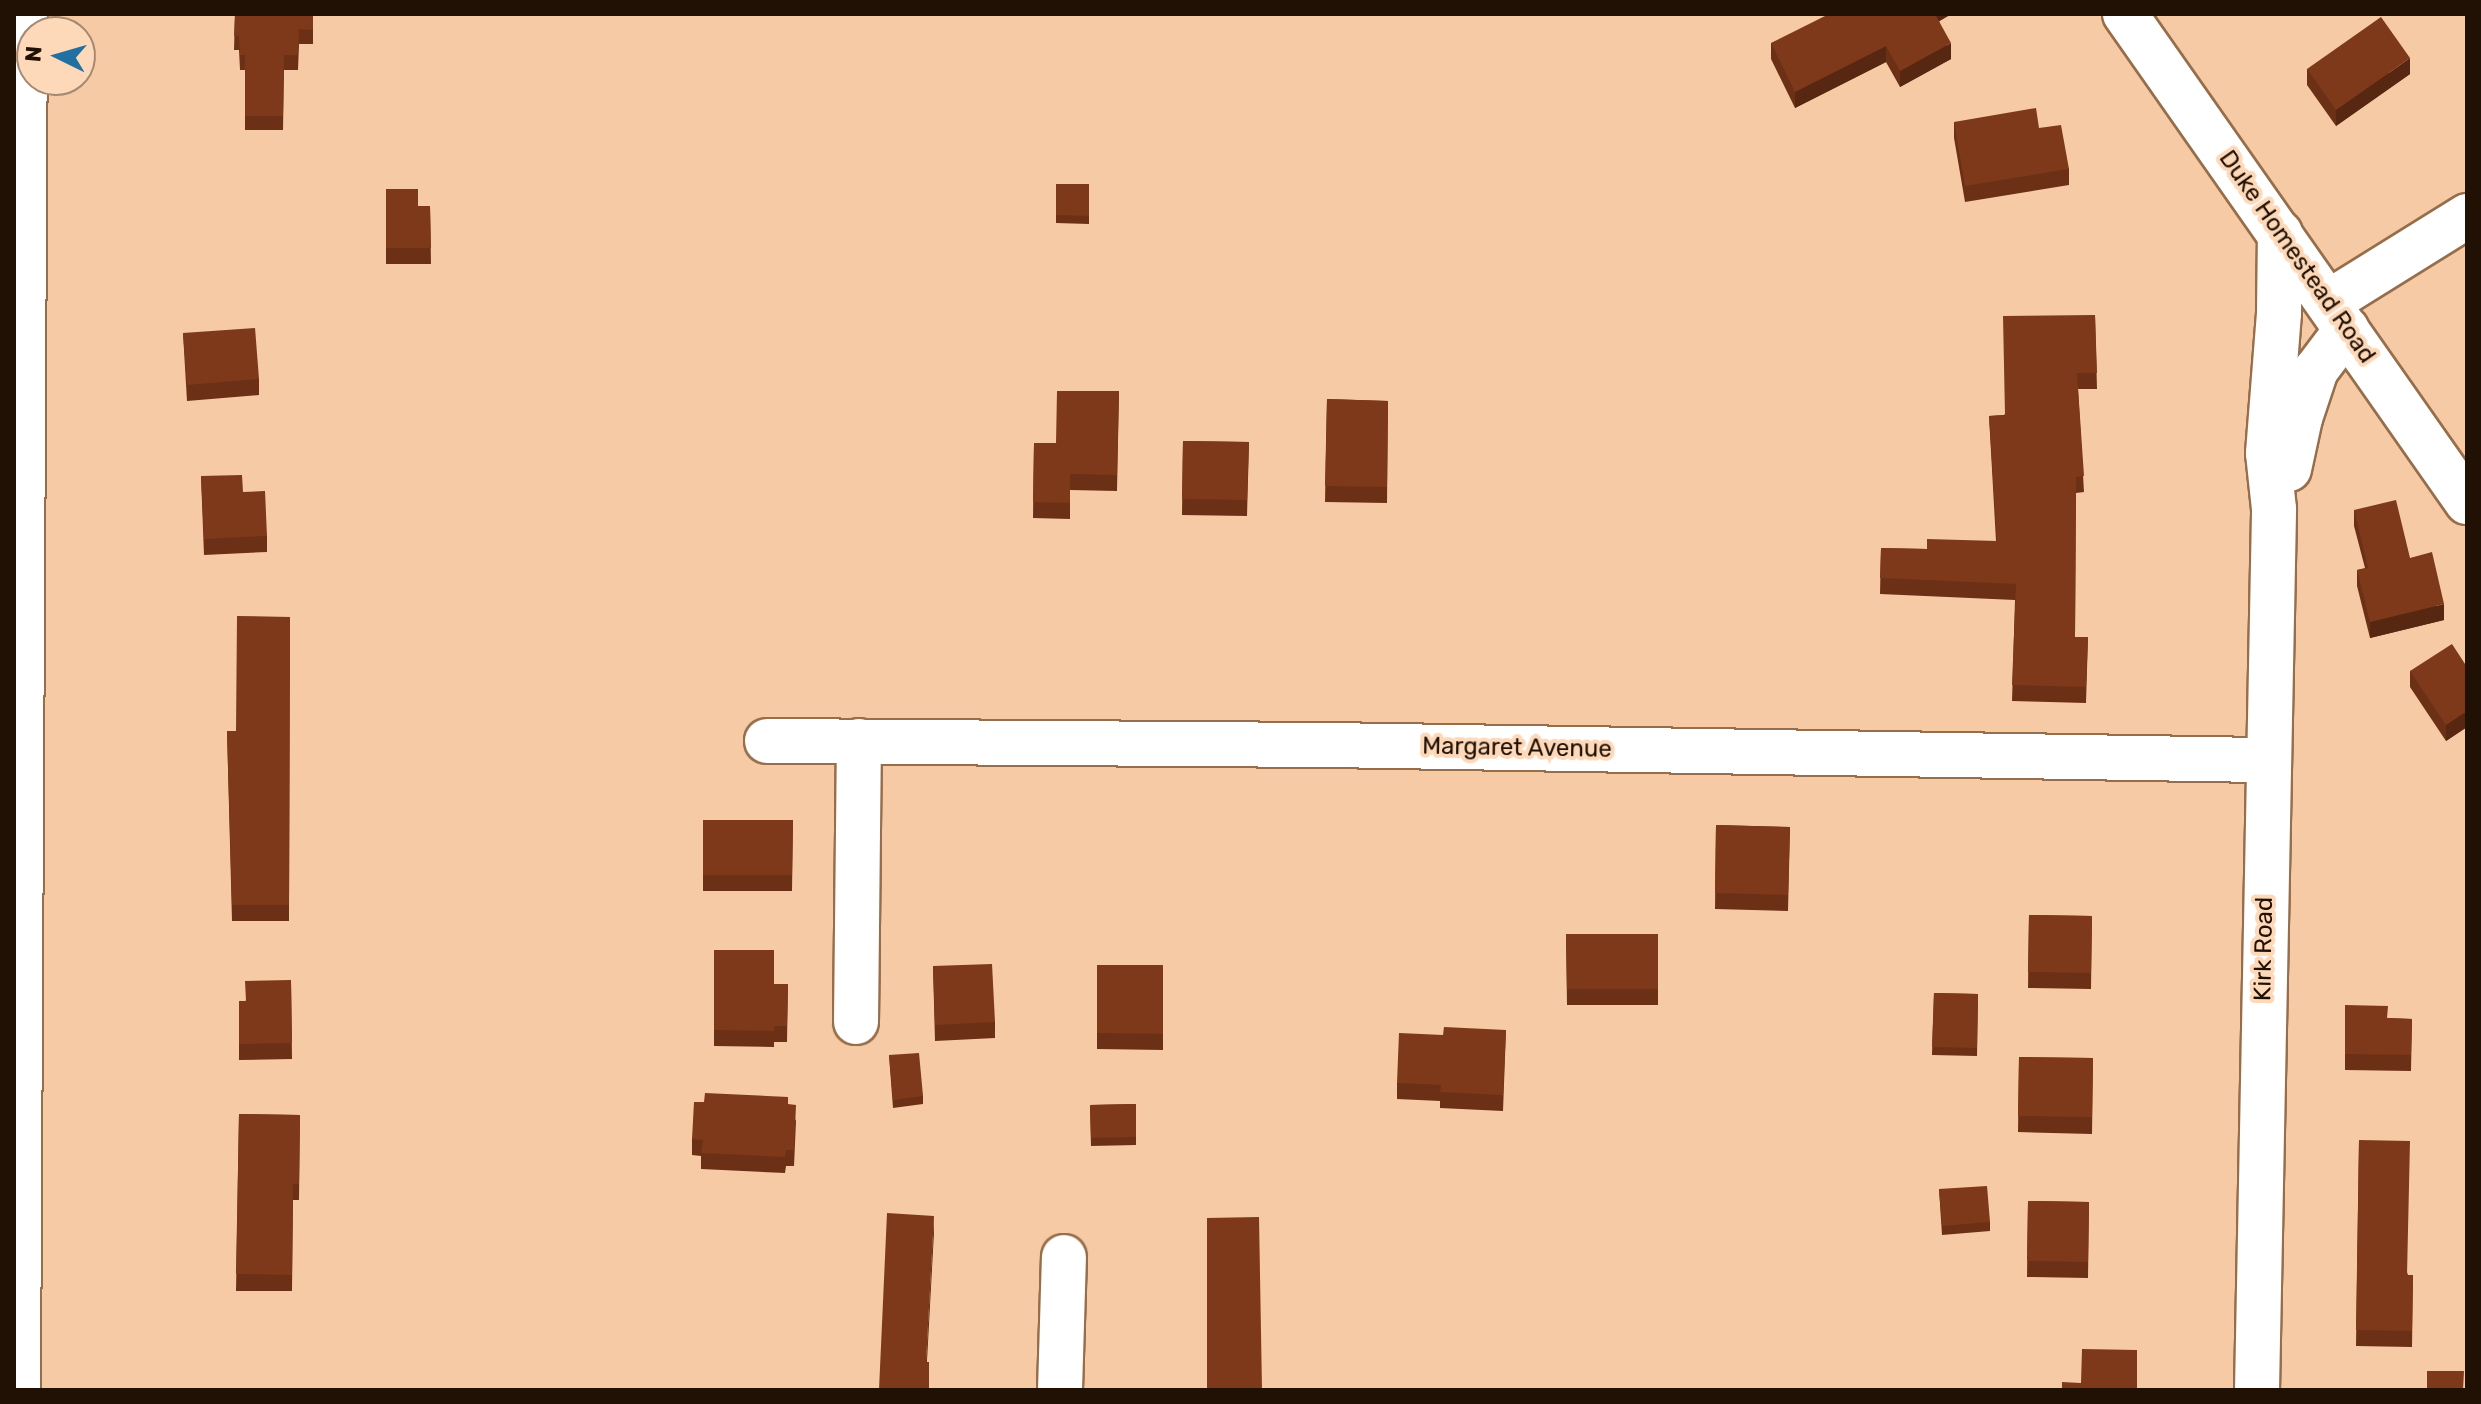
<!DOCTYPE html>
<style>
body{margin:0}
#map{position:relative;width:2481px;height:1404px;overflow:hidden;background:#f6caa4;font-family:Rubik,sans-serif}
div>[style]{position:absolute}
.roads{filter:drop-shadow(2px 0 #966e4b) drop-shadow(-2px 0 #966e4b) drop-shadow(0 2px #966e4b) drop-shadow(0 -2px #966e4b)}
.minor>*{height:44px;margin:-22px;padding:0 22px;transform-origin:22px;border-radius:22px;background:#fff}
.wall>*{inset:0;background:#6c3016}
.shaded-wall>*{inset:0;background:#582712}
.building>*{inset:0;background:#7e381a}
span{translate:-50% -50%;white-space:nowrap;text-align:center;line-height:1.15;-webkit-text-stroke:8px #fdd9ba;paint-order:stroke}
.street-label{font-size:24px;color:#201104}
.frame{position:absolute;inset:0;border:16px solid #201104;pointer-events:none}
.north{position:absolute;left:16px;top:16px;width:80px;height:80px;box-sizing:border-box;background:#fdd9ba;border:2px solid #a58971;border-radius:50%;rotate:275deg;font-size:22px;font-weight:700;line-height:32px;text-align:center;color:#201104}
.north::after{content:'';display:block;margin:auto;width:28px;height:36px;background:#2270a2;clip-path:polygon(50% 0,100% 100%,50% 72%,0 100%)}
</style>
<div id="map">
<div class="roads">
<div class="minor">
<i style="left:2125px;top:14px;width:596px;rotate:54.98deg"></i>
<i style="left:2329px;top:302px;width:163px;rotate:-31.9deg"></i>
<i style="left:2289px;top:469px;width:52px;rotate:-77.8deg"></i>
<i style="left:2300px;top:418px;width:51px;rotate:-71.6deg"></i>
<i style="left:2316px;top:370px;width:51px;rotate:-52.9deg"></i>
<i style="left:767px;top:741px;width:561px;rotate:0.41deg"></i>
<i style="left:1328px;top:745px;width:939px;rotate:0.92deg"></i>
<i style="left:856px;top:1022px;width:281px;rotate:-89.4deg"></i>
<i style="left:18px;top:1390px;width:1376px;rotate:-89.71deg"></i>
<i style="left:1060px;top:1390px;width:133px;rotate:-88.3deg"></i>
<i style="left:2257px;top:1390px;width:881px;rotate:-88.89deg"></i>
<i style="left:2274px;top:509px;width:56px;rotate:-96.1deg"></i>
<i style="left:2268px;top:453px;width:140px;rotate:-85.5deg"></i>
<i style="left:2279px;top:313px;width:80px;rotate:-89.3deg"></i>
</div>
</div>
<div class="wall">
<i style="clip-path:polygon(235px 14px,313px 14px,313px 44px,299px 44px,298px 70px,284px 70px,283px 130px,245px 130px,245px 70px,240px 70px,239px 50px,234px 50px)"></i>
<i style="clip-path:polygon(1948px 14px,1948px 16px,1939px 21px,1951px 59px,1900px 87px,1886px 62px,1795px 108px,1771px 59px,1771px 43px)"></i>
<i style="clip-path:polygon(2307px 69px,2410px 74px,2336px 126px,2307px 85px)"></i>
<i style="clip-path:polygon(1954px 122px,2039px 128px,2069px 169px,2069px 185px,1965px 202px,1954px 138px)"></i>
<i style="clip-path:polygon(1056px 184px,1089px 184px,1089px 224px,1056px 223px)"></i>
<i style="clip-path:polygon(386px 189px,418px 206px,430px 206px,431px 264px,386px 264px)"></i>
<i style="clip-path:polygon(2095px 315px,2097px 389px,2078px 389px,2084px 492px,2076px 493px,2075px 637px,2088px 637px,2086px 703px,2012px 701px,2015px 600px,1880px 594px,1881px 548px,1927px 549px,1996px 541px,1989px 416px,2004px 415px)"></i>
<i style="clip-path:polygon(183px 333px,259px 379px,259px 395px,187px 401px)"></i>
<i style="clip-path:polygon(1119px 391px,1117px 491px,1070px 490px,1070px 519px,1033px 518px,1034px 443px,1056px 443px)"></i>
<i style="clip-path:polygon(1327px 399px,1388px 401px,1387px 503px,1325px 502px)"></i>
<i style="clip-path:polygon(1183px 441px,1249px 442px,1247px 516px,1182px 515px)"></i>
<i style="clip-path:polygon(201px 476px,243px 492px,267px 536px,267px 552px,204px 555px)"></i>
<i style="clip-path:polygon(2354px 510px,2410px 558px,2444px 620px,2370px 638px,2357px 586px,2357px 570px,2365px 568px,2354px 526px)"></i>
<i style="clip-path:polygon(290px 617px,289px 921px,232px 921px,227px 731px,236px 731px)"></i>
<i style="clip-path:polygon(2467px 667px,2467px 727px,2446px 741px,2410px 687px,2410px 671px)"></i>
<i style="clip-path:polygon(703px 820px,793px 820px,792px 891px,703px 891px)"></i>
<i style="clip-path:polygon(1716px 825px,1790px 827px,1788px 911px,1715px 909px)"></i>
<i style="clip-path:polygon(2029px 915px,2092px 916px,2091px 989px,2028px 988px)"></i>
<i style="clip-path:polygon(1566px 934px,1658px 934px,1658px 1005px,1567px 1005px)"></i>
<i style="clip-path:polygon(714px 950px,774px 984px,788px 984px,787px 1042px,774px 1042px,774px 1047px,714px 1046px)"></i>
<i style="clip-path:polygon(1097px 965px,1163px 965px,1163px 1050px,1097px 1049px)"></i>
<i style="clip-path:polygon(933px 966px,995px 1022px,995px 1038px,935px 1041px)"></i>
<i style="clip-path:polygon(291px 980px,292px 1059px,239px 1060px,239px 1001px,245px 1001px)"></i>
<i style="clip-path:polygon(1934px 993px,1978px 994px,1977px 1056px,1932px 1055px)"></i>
<i style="clip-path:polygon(2345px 1005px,2388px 1018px,2412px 1019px,2411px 1071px,2345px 1070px)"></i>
<i style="clip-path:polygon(1506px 1030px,1503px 1111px,1440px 1108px,1440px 1101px,1397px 1099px,1397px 1083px,1443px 1035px)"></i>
<i style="clip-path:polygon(889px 1055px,923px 1096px,923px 1104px,893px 1108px)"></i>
<i style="clip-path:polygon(2019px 1057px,2093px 1058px,2092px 1134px,2018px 1132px)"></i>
<i style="clip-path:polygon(788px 1104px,796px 1121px,794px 1166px,786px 1166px,785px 1173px,701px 1169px,701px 1156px,692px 1155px,692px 1139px)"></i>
<i style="clip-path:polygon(1136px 1104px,1136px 1145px,1091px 1146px,1090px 1105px)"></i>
<i style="clip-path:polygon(239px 1114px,300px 1115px,299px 1200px,293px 1200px,292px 1291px,236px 1291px)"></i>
<i style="clip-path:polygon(2359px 1140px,2408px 1275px,2413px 1275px,2412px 1347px,2356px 1346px)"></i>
<i style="clip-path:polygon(1939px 1189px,1990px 1222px,1990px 1231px,1942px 1235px)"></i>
<i style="clip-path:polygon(2028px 1201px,2089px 1202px,2088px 1278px,2027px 1277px)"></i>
</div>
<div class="shaded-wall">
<i style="clip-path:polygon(1933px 14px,1948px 14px,1948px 16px,1933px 25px)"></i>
<i style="clip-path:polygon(1951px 43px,1951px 59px,1900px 87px,1900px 71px)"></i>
<i style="clip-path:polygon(1886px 46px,1886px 62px,1795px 108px,1795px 92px)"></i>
<i style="clip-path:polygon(2410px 58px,2410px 74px,2336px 126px,2336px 110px)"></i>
<i style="clip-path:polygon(2444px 604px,2444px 620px,2370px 638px,2370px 622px)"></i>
<i style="clip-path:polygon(2467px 711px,2467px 727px,2446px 741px,2446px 725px)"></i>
<i style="clip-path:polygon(934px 1216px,934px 1232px,926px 1379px,926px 1362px)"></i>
</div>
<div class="building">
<i style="clip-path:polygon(235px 14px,313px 14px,313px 30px,299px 29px,298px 55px,284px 55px,283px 116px,245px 116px,245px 55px,240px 55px,239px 36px,234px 36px)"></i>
<i style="clip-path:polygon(1829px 14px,1935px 14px,1951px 43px,1900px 71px,1886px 46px,1795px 92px,1771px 43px)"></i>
<i style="clip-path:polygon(2381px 17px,2410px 58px,2336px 110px,2307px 69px)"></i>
<i style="clip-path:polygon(2036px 108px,2039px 128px,2061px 125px,2069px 169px,1965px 186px,1954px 122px)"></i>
<i style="clip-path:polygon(1056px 184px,1089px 184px,1089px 216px,1056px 215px)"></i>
<i style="clip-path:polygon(386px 189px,418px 189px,418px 206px,430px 206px,431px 248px,386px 248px)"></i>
<i style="clip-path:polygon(2095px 315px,2097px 373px,2077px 373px,2084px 476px,2076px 477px,2075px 637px,2088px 637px,2086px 687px,2012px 685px,2016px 584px,1880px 578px,1881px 548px,1927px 549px,1927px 539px,1997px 541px,1989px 416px,2005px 415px,2003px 316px)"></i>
<i style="clip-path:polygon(255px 328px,259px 379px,187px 385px,183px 333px)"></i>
<i style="clip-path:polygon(1057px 391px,1119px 391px,1117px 475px,1070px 474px,1070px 503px,1033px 502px,1034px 443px,1056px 443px)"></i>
<i style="clip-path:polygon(1327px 399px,1388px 401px,1387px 487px,1325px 486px)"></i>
<i style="clip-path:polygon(1183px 441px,1249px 442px,1247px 500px,1182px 499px)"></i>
<i style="clip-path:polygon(242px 475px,243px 492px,265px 491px,267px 536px,204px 539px,201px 476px)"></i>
<i style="clip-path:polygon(2396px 500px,2410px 558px,2432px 552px,2444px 604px,2370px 622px,2357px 570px,2368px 568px,2354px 510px)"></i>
<i style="clip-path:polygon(237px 616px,290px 617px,289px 905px,232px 905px,227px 731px,236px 731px)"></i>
<i style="clip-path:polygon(2452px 644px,2467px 667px,2467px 711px,2446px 725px,2410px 671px)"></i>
<i style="clip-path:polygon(703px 820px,793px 820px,792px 875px,703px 875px)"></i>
<i style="clip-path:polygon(1716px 825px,1790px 827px,1788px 895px,1715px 893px)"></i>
<i style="clip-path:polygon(2029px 915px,2092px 916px,2091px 973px,2028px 972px)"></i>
<i style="clip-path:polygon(1566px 934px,1658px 934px,1658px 989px,1567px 989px)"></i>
<i style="clip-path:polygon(714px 950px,774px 950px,774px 984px,788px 984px,787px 1026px,774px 1026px,774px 1031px,714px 1030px)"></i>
<i style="clip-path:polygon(992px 964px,995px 1022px,935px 1025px,933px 966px)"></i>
<i style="clip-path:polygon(1097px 965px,1163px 965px,1163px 1034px,1097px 1033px)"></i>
<i style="clip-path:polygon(291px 980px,292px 1043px,239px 1044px,239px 1001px,246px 1001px,245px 981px)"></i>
<i style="clip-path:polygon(1934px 993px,1978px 994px,1977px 1048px,1932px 1047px)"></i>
<i style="clip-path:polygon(2345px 1005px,2388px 1006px,2387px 1018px,2412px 1019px,2411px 1055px,2345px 1054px)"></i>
<i style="clip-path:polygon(1444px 1027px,1506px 1030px,1503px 1095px,1440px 1092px,1441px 1085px,1397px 1083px,1399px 1033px,1443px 1035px)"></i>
<i style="clip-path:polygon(919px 1053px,923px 1096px,893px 1100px,889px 1055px)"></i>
<i style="clip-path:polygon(2019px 1057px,2093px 1058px,2092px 1117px,2018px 1116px)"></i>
<i style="clip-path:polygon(705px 1093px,788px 1097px,788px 1104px,796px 1105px,794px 1150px,786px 1150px,785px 1157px,701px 1153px,703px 1140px,692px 1139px,694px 1102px,704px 1102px)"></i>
<i style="clip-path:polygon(1136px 1104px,1136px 1137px,1091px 1138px,1090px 1105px)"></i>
<i style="clip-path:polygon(239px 1114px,300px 1115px,299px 1184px,293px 1184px,292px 1275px,236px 1274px)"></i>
<i style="clip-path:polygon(2359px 1140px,2410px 1141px,2407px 1275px,2413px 1275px,2412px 1331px,2356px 1330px)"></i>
<i style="clip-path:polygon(1987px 1186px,1990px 1222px,1942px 1226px,1939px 1189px)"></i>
<i style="clip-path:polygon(2028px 1201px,2089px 1202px,2088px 1262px,2027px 1261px)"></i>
<i style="clip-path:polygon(887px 1213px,934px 1216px,926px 1362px,929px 1362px,929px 1390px,879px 1390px)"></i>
<i style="clip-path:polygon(1259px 1217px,1262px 1390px,1207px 1390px,1207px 1218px)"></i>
<i style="clip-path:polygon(2082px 1349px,2137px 1350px,2137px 1390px,2062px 1390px,2062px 1382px,2081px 1383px)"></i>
<i style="clip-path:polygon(2427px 1371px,2464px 1371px,2463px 1390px,2427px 1390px)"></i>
</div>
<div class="street-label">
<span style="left:2297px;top:257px;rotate:55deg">Duke Homestead Road</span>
<span style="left:1517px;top:748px;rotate:1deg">Margaret Avenue</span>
<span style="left:2264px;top:949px;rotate:-89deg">Kirk Road</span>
</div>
<div class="frame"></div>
<div class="north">N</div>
</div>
